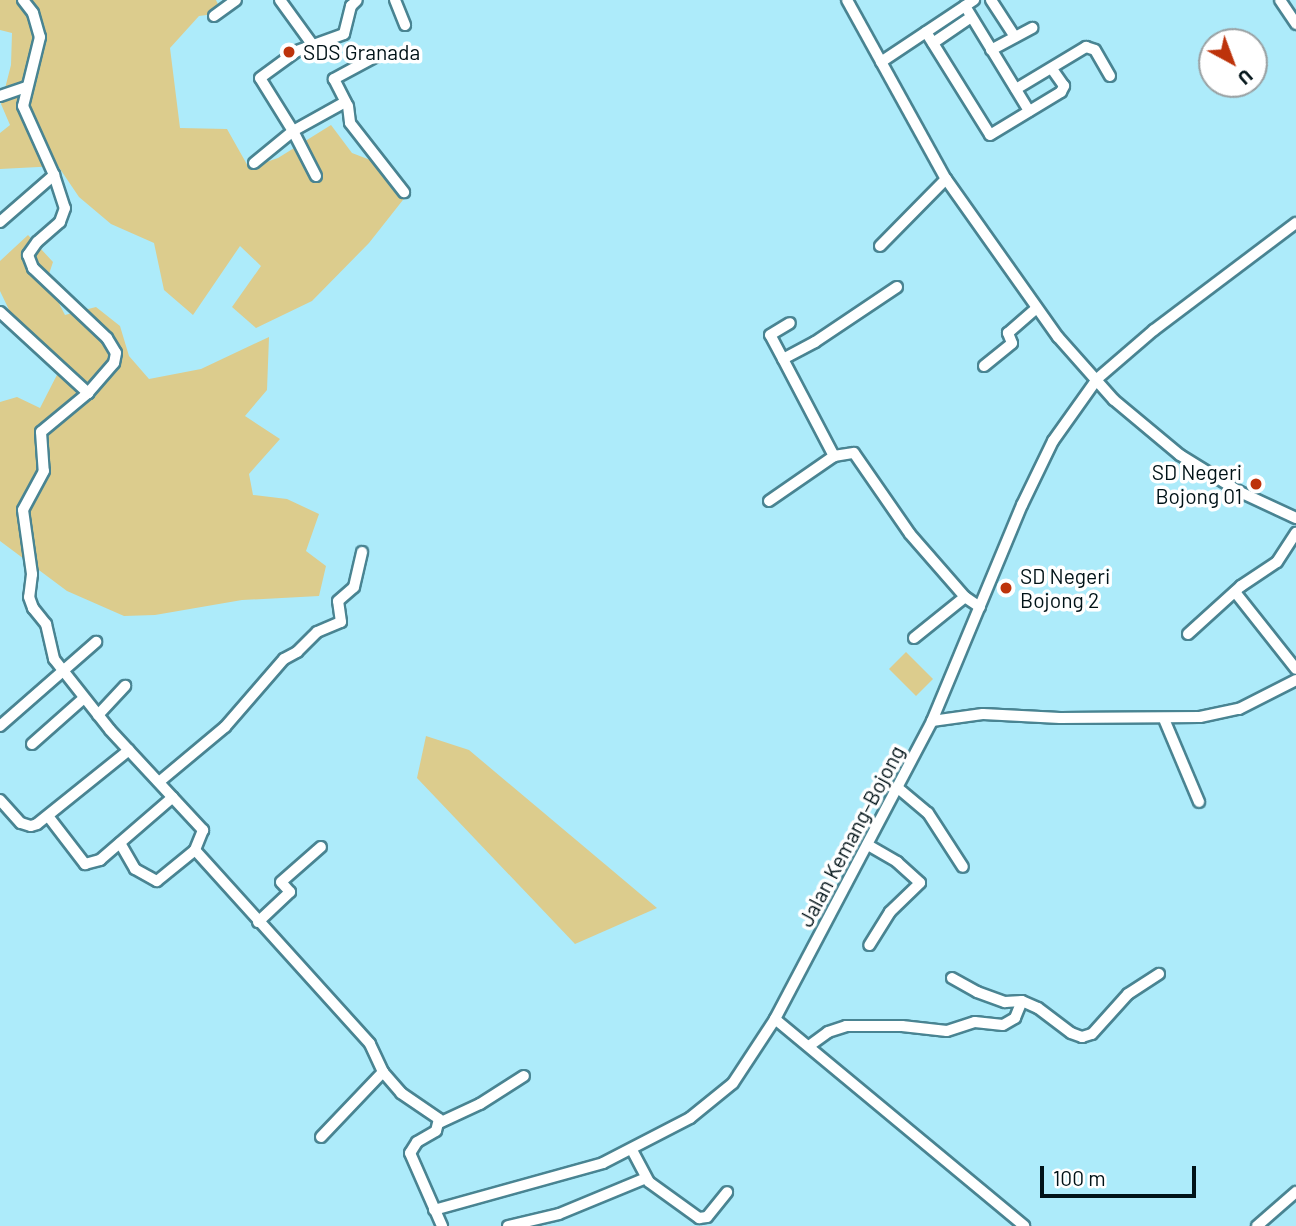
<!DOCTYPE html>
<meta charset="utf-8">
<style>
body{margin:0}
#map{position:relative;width:1296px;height:1226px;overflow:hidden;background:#adebfa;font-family:Barlow,sans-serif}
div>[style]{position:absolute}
.green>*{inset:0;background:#dccc8d}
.roads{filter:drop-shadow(2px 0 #498492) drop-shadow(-2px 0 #498492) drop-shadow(0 2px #498492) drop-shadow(0 -2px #498492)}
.minor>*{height:10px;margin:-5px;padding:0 5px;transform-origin:5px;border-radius:5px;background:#fff}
.dots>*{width:19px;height:19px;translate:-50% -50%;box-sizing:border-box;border:4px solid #fff;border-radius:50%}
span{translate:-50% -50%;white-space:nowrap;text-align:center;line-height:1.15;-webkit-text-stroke:7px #fff;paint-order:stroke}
.poi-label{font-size:21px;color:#001217}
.left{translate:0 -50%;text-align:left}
.right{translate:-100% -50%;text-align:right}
.street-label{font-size:21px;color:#001217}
.north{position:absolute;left:1198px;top:28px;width:70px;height:70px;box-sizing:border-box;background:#fff;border:2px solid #99a0a2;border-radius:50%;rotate:139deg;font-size:19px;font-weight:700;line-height:28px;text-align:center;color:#001217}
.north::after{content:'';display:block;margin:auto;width:24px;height:32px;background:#bd330b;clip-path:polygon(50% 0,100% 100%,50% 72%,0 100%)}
.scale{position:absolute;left:1040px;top:1166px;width:156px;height:32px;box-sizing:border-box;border:4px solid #001217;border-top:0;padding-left:9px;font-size:21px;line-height:24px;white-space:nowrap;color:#001217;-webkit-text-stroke:5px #fff;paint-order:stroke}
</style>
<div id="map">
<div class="green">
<i style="clip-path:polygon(0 0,216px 0,222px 13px,199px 16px,170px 48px,180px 128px,227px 129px,249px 168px,278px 158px,331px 125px,352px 153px,386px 166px,410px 191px,369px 243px,312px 301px,256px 328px,232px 307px,261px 266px,240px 246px,193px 315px,164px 290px,154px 243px,111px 224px,79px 197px,58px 166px,0 169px,0 133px,10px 125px,1px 104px,11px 65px,12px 33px,0 30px)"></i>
<i style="clip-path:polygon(28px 235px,53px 262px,47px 280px,65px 315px,96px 307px,120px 326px,129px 356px,149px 379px,201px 369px,269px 337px,267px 390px,245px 416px,280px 439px,249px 474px,253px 495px,287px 499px,319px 514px,306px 551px,326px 566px,319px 596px,242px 600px,155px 615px,124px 616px,67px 591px,0 541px,0 402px,17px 397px,40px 408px,62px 365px,11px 314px,0 291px,0 261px)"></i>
<i style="clip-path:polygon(906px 652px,933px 679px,916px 696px,889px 669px)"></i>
<i style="clip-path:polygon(426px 736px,469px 750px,657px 908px,575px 944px,417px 778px)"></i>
</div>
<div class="roads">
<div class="minor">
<i style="left:23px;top:0;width:16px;rotate:52deg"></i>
<i style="left:33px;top:13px;width:25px;rotate:74deg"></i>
<i style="left:40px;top:37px;width:71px;rotate:103.8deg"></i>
<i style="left:23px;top:106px;width:76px;rotate:65.8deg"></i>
<i style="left:54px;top:175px;width:35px;rotate:72deg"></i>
<i style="left:65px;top:208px;width:15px;rotate:110deg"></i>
<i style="left:60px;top:222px;width:30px;rotate:139deg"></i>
<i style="left:37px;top:242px;width:16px;rotate:125deg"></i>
<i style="left:28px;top:255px;width:14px;rotate:69deg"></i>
<i style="left:33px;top:268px;width:102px;rotate:43.4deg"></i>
<i style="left:107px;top:338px;width:17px;rotate:59deg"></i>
<i style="left:116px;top:353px;width:10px;rotate:101deg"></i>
<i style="left:114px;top:363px;width:40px;rotate:131deg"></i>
<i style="left:280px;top:0;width:54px;rotate:54deg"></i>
<i style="left:395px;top:0;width:27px;rotate:68deg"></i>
<i style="left:847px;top:0;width:205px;rotate:61.1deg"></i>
<i style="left:946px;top:179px;width:194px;rotate:54.7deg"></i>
<i style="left:1058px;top:337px;width:84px;rotate:48.4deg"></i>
<i style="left:1114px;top:400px;width:86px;rotate:39.8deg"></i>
<i style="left:1180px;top:455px;width:70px;rotate:31.7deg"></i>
<i style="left:1240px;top:492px;width:62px;rotate:24.9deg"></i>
<i style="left:991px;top:0;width:44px;rotate:57deg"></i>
<i style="left:1280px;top:0;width:29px;rotate:56deg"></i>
<i style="left:965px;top:6px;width:123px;rotate:58.6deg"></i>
<i style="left:214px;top:16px;width:27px;rotate:-36deg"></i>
<i style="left:926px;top:32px;width:121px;rotate:58.1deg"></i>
<i style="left:990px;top:135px;width:83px;rotate:-31.2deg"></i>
<i style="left:1061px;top:92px;width:7px;rotate:-63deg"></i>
<i style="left:1064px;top:86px;width:21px;rotate:-125deg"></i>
<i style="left:933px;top:43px;width:46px;rotate:-34.4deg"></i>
<i style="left:991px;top:50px;width:47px;rotate:-28.2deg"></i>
<i style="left:382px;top:53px;width:55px;rotate:151.6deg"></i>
<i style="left:334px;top:79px;width:30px;rotate:63deg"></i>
<i style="left:348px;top:106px;width:17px;rotate:83deg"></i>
<i style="left:350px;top:123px;width:88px;rotate:52deg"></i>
<i style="left:881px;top:62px;width:112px;rotate:-33.7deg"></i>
<i style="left:1016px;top:89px;width:82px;rotate:-31deg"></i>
<i style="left:1086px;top:47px;width:9px;rotate:18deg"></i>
<i style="left:1095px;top:50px;width:30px;rotate:60deg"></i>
<i style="left:0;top:96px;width:28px;rotate:-19deg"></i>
<i style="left:254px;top:163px;width:50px;rotate:-39.4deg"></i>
<i style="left:293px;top:131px;width:62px;rotate:-121.9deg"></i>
<i style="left:260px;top:78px;width:46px;rotate:-36.1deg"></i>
<i style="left:297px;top:51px;width:50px;rotate:-19.9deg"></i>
<i style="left:344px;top:34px;width:29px;rotate:-76deg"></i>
<i style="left:351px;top:6px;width:8px;rotate:-45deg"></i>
<i style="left:316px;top:176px;width:51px;rotate:-117.1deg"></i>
<i style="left:293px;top:131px;width:60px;rotate:-29.1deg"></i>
<i style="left:0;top:222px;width:72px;rotate:-41deg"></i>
<i style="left:880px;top:246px;width:94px;rotate:-45.4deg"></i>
<i style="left:897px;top:287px;width:99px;rotate:146.1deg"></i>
<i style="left:815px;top:342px;width:36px;rotate:152deg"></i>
<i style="left:783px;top:359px;width:110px;rotate:62.3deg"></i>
<i style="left:834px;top:456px;width:20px;rotate:-9deg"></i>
<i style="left:854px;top:453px;width:98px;rotate:55.3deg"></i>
<i style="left:910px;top:534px;width:84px;rotate:48.9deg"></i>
<i style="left:965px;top:597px;width:18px;rotate:34deg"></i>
<i style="left:0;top:312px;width:120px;rotate:42.6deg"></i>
<i style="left:88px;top:393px;width:61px;rotate:140.3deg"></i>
<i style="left:41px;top:432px;width:39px;rotate:86deg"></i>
<i style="left:44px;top:471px;width:44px;rotate:118.3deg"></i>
<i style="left:23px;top:510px;width:65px;rotate:82deg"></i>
<i style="left:32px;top:574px;width:23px;rotate:97deg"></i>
<i style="left:29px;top:597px;width:12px;rotate:70deg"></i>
<i style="left:33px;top:608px;width:21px;rotate:51deg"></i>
<i style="left:46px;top:624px;width:36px;rotate:77deg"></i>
<i style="left:54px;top:659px;width:90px;rotate:51.7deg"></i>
<i style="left:110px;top:730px;width:137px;rotate:47.1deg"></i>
<i style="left:203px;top:830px;width:22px;rotate:112deg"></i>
<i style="left:195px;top:850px;width:261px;rotate:47.9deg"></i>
<i style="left:370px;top:1044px;width:31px;rotate:65deg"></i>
<i style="left:383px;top:1072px;width:28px;rotate:49deg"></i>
<i style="left:401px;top:1093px;width:46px;rotate:34.4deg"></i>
<i style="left:439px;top:1119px;width:12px;rotate:104deg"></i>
<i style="left:436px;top:1131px;width:22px;rotate:150deg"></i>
<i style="left:417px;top:1142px;width:13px;rotate:122deg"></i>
<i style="left:410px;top:1153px;width:80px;rotate:66.3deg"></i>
<i style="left:783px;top:359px;width:27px;rotate:-118deg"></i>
<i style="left:770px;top:335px;width:23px;rotate:-31deg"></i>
<i style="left:984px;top:366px;width:36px;rotate:-39deg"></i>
<i style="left:1012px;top:343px;width:11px;rotate:-112deg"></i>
<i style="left:1008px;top:333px;width:38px;rotate:-41deg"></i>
<i style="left:769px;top:501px;width:79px;rotate:-34.7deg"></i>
<i style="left:1235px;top:592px;width:98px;rotate:51.6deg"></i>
<i style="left:1188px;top:634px;width:72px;rotate:-42.2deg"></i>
<i style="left:1241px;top:586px;width:43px;rotate:-33.7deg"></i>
<i style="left:1277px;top:562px;width:35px;rotate:-57deg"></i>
<i style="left:914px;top:638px;width:65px;rotate:-38.8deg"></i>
<i style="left:98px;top:715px;width:40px;rotate:-47deg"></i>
<i style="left:1164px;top:719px;width:90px;rotate:67.1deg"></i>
<i style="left:932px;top:721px;width:51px;rotate:-7.8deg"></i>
<i style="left:983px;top:714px;width:77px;rotate:3deg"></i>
<i style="left:1060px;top:718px;width:140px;rotate:-0.4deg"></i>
<i style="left:1200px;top:717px;width:40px;rotate:-12deg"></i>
<i style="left:1239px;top:709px;width:64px;rotate:-27deg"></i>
<i style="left:0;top:726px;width:128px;rotate:-41.2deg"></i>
<i style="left:32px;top:744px;width:69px;rotate:-41.5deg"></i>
<i style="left:159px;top:782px;width:86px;rotate:-39.8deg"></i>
<i style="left:225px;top:727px;width:90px;rotate:-49.1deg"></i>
<i style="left:284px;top:659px;width:15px;rotate:-28deg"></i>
<i style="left:297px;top:652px;width:28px;rotate:-45deg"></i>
<i style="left:317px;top:632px;width:26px;rotate:-23deg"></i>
<i style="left:341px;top:622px;width:21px;rotate:-98deg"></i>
<i style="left:338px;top:601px;width:21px;rotate:-41deg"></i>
<i style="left:354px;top:587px;width:36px;rotate:-77deg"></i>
<i style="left:898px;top:788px;width:39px;rotate:40deg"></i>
<i style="left:928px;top:813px;width:64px;rotate:57.1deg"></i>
<i style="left:0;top:800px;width:31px;rotate:48deg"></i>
<i style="left:21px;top:823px;width:10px;rotate:17deg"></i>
<i style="left:31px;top:826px;width:6px;rotate:-18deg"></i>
<i style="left:37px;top:824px;width:118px;rotate:-38.8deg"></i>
<i style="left:48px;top:816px;width:61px;rotate:52.4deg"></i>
<i style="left:85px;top:864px;width:16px;rotate:-15deg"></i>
<i style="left:100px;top:860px;width:96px;rotate:-40.8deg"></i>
<i style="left:120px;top:843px;width:30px;rotate:60deg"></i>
<i style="left:135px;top:869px;width:25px;rotate:29deg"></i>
<i style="left:157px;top:881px;width:49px;rotate:-39.2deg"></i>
<i style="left:868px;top:845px;width:34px;rotate:30deg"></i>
<i style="left:897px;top:862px;width:31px;rotate:42deg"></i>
<i style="left:920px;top:883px;width:42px;rotate:136deg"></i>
<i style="left:890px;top:912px;width:39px;rotate:122deg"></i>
<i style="left:258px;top:922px;width:44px;rotate:-43.2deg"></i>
<i style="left:290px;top:892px;width:13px;rotate:-132deg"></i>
<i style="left:281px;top:882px;width:53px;rotate:-41.2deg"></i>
<i style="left:952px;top:978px;width:29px;rotate:29deg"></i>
<i style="left:977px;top:992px;width:30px;rotate:20deg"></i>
<i style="left:1005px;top:1002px;width:17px;rotate:-3deg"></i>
<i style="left:1022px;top:1001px;width:17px;rotate:24deg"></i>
<i style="left:1038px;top:1008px;width:41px;rotate:37.1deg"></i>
<i style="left:1071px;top:1033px;width:12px;rotate:20deg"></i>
<i style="left:1082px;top:1037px;width:10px;rotate:-17deg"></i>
<i style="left:1092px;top:1034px;width:54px;rotate:-48deg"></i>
<i style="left:1128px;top:994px;width:37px;rotate:-33deg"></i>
<i style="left:775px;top:1019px;width:324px;rotate:39.7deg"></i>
<i style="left:809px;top:1046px;width:24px;rotate:-36deg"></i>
<i style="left:828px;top:1032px;width:19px;rotate:-18deg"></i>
<i style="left:846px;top:1026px;width:56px"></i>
<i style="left:902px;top:1026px;width:45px;rotate:6.3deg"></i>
<i style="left:947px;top:1031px;width:29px;rotate:-18deg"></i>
<i style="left:975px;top:1022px;width:28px;rotate:6deg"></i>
<i style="left:1003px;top:1025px;width:14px;rotate:-30deg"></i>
<i style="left:1015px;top:1018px;width:18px;rotate:-68deg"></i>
<i style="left:439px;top:1123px;width:45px;rotate:-24.9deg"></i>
<i style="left:480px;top:1104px;width:52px;rotate:-32.5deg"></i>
<i style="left:321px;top:1137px;width:90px;rotate:-46.4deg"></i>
<i style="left:632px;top:1150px;width:36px;rotate:62deg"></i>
<i style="left:649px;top:1182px;width:62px;rotate:35.8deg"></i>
<i style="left:699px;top:1218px;width:8px;rotate:-7deg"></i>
<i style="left:707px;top:1217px;width:32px;rotate:-51deg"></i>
<i style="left:434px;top:1210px;width:175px;rotate:-15.5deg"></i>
<i style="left:603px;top:1163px;width:98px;rotate:-27.3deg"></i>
<i style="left:690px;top:1118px;width:55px;rotate:-39.1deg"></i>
<i style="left:733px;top:1083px;width:77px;rotate:-56.7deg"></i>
<i style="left:775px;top:1019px;width:337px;rotate:-62.2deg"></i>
<i style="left:932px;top:721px;width:234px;rotate:-67.4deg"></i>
<i style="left:1022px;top:505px;width:71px;rotate:-64.2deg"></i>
<i style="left:1053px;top:441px;width:76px;rotate:-54.6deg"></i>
<i style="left:1097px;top:379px;width:75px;rotate:-40.7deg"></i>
<i style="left:1154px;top:330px;width:178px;rotate:-37deg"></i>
<i style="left:508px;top:1226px;width:52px;rotate:-13.2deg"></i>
<i style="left:559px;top:1214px;width:94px;rotate:-22.5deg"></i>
<i style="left:1257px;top:1226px;width:52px;rotate:-41.1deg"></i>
</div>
</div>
<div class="dots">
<i style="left:289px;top:52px;background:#bd330b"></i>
<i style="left:1256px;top:484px;background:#bd330b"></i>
<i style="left:1006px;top:588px;background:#bd330b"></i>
</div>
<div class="poi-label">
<span class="left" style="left:303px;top:52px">SDS Granada</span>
<span class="right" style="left:1242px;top:484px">SD Negeri<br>Bojong 01</span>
<span class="left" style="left:1020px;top:588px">SD Negeri<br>Bojong 2</span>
</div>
<div class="street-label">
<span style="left:851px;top:836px;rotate:-62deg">Jalan Kemang–Bojong</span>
</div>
<div class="north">U</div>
<div class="scale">100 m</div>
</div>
